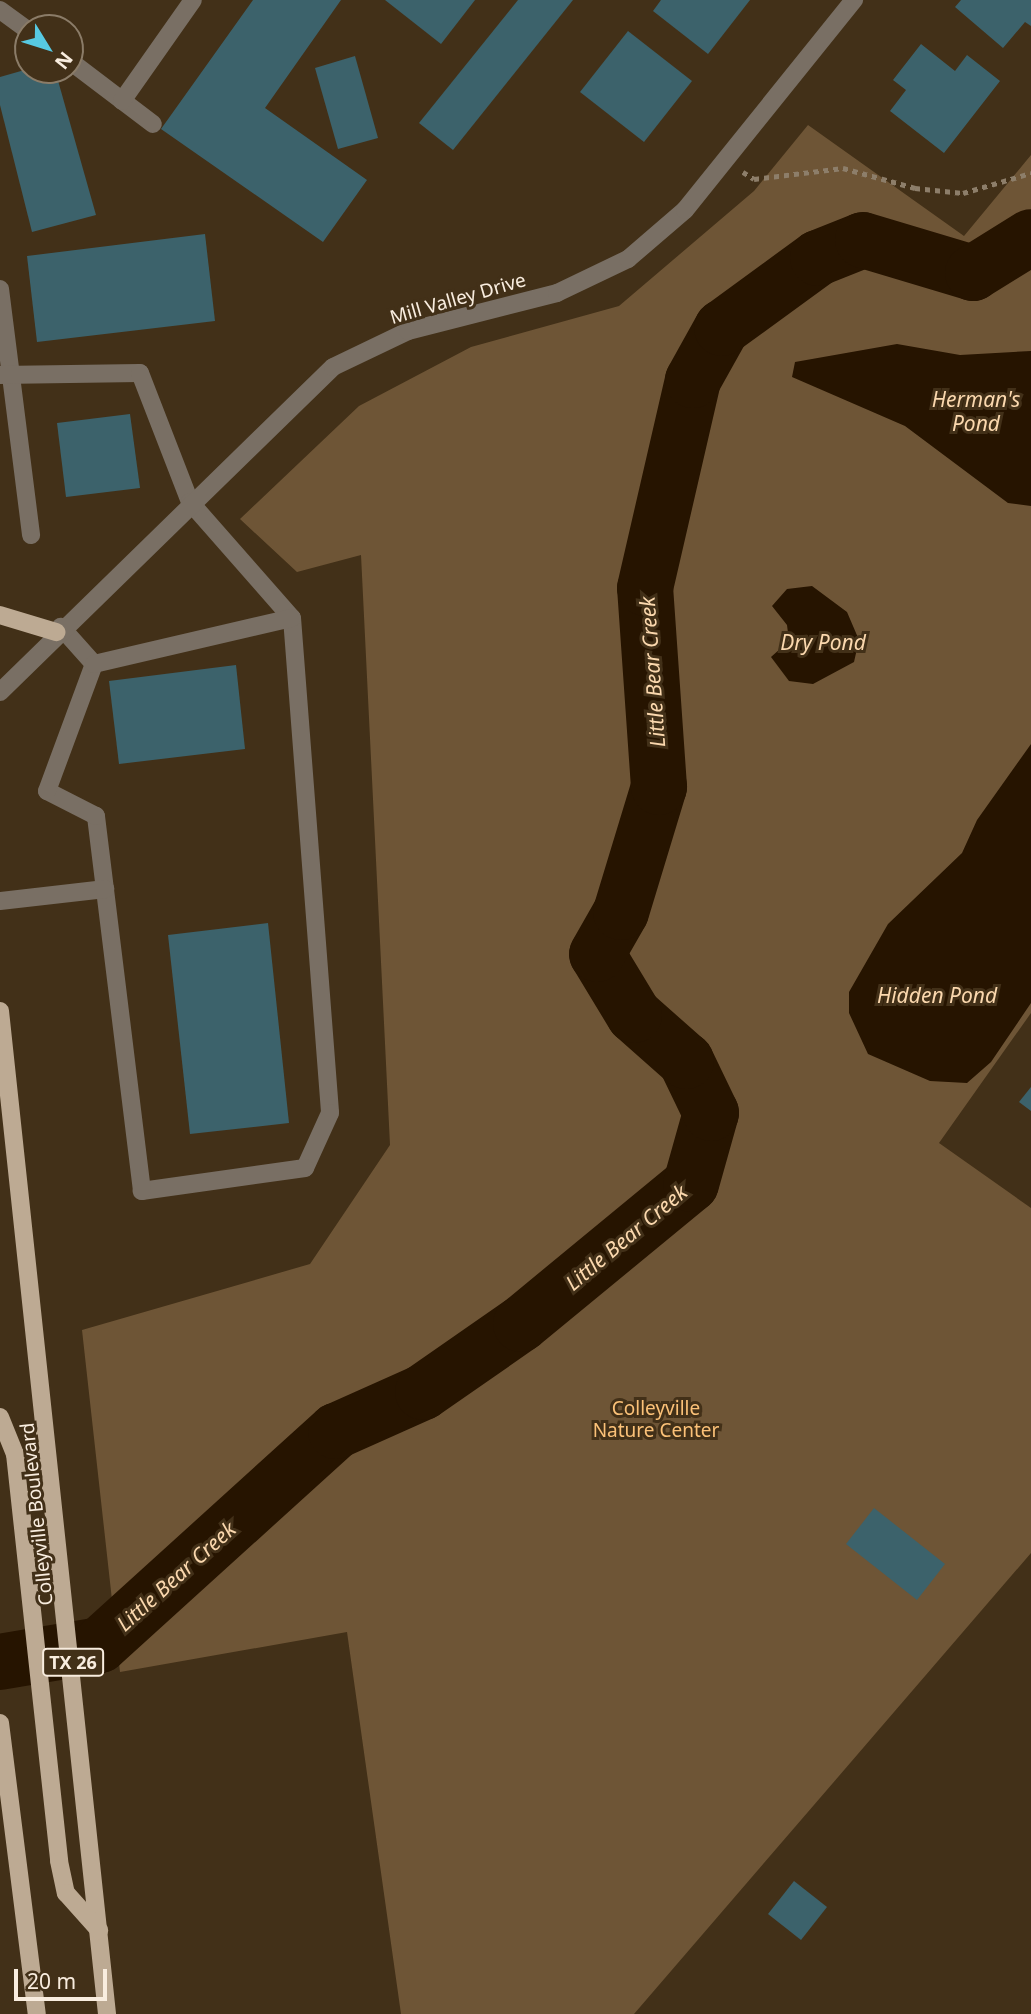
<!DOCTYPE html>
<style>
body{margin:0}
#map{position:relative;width:1031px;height:2014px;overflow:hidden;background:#423018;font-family:"Noto Sans",sans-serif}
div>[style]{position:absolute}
.green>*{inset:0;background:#6e5536}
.water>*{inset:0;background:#261400}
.river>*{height:56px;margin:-28px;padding:0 28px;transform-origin:28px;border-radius:28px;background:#261400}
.building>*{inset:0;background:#3c626b}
.path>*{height:4.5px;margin-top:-2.25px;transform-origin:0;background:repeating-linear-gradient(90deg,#8d7e6a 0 5px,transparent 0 10px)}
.lane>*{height:18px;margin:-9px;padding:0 9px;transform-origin:9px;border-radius:9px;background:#796f64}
.street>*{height:18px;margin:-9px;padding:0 9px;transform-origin:9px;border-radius:9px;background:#796f64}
.primary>*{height:18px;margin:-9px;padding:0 9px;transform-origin:9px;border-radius:9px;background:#bdaa93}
span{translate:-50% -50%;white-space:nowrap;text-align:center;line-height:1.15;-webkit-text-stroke:6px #423018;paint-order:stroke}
.shield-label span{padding:2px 5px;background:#423018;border:2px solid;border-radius:5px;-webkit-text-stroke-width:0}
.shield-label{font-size:18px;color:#f9eddf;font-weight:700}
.street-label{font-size:19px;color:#f9eddf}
.park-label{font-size:19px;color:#fbc178}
.water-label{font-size:21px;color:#fbd8ae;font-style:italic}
.north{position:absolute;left:14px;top:14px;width:70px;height:70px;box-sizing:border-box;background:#423018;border:2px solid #8b7c68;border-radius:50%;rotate:128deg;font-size:19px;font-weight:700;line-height:28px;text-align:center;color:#f9eddf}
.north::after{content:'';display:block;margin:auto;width:24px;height:32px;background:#57c9e2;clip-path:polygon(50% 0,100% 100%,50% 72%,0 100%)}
.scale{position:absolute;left:14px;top:1969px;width:93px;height:32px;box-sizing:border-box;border:4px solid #f9eddf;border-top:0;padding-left:9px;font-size:21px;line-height:24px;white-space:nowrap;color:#f9eddf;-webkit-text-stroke:5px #423018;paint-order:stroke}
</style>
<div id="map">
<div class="green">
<i style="clip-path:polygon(808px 125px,964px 236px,1031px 155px,1031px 1013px,939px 1143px,1031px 1208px,1031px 1553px,634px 2014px,401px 2014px,347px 1632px,120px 1672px,82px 1330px,310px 1264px,390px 1145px,361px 555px,297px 572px,240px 519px,359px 406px,471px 347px,619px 306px,754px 191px)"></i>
</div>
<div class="water">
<i style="clip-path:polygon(897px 344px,960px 355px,1031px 351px,1031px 506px,1008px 503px,905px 426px,792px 377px,795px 362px)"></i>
<i style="clip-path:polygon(812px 586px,847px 612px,859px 640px,854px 662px,813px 684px,789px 681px,771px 657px,789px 641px,787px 625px,772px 606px,787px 589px)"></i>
<i style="clip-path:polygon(1031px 744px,1031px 1003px,991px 1062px,967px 1083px,930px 1081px,868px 1054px,849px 1013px,849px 992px,888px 924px,962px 853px,977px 820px)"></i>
</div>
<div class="river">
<i style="left:0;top:1662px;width:101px;rotate:-9.6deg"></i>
<i style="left:100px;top:1645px;width:319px;rotate:-42.2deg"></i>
<i style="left:336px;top:1431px;width:95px;rotate:-24.1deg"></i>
<i style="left:423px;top:1392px;width:119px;rotate:-34.8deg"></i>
<i style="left:521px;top:1324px;width:220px;rotate:-39.5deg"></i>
<i style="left:691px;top:1184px;width:74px;rotate:-74.3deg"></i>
<i style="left:711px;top:1113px;width:58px;rotate:-115.7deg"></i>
<i style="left:686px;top:1061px;width:69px;rotate:-138.5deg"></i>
<i style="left:634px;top:1015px;width:71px;rotate:-121.2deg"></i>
<i style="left:597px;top:954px;width:48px;rotate:-60.3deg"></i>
<i style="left:621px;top:912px;width:131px;rotate:-73.1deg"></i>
<i style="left:659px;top:787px;width:199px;rotate:-94deg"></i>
<i style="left:645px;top:588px;width:213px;rotate:-77deg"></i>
<i style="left:693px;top:380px;width:60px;rotate:-60.9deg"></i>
<i style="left:722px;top:328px;width:119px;rotate:-36.1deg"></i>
<i style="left:818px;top:258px;width:48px;rotate:-21.8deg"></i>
<i style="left:863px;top:240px;width:115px;rotate:16.7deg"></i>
<i style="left:973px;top:273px;width:68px;rotate:-31.8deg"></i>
</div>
<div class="building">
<i style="clip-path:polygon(253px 0,341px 0,265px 108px,367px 180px,323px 242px,161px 129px)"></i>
<i style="clip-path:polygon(385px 0,475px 0,441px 44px)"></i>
<i style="clip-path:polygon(518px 0,573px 0,453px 150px,419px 123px)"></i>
<i style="clip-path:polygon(661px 0,750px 0,708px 54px,653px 11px)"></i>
<i style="clip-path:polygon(961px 0,1031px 0,1031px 26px,1025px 22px,1003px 48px,955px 7px)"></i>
<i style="clip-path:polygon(628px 31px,692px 81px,644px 142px,580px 92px)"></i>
<i style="clip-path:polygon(921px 44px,955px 71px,967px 55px,1000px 81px,944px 153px,890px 111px,906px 90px,893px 80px)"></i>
<i style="clip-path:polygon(355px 56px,378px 138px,338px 149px,315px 68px)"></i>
<i style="clip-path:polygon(28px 69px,55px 70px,96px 215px,32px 232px,0 105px,0 77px)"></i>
<i style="clip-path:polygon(205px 234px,215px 321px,37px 342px,27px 256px)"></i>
<i style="clip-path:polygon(130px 414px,140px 488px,66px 497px,57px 423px)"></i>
<i style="clip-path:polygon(236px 665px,245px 749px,119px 764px,109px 681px)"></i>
<i style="clip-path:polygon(268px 923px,289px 1123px,190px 1134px,168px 935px)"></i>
<i style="clip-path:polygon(1031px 1087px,1031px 1111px,1019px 1102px)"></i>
<i style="clip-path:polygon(874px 1508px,945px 1564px,917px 1600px,846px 1544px)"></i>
<i style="clip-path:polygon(794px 1881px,827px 1907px,801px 1940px,768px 1914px)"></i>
</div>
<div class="path">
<i style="left:743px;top:172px;width:13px;rotate:32deg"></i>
<i style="left:754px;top:179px;width:90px;rotate:-7deg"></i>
<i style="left:843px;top:168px;width:75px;rotate:15.5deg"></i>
<i style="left:915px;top:188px;width:48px;rotate:5.9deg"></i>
<i style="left:963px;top:193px;width:71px;rotate:-16.4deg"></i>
</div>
<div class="lane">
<i style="left:0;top:10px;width:34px;rotate:36deg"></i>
<i style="left:70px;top:61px;width:104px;rotate:37.2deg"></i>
<i style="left:122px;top:101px;width:123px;rotate:-54.9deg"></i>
<i style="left:0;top:289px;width:248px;rotate:82.8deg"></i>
<i style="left:0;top:375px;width:140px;rotate:-0.8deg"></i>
<i style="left:140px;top:373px;width:138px;rotate:68.8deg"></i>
<i style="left:190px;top:502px;width:154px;rotate:48.7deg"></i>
<i style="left:292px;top:618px;width:496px;rotate:85.6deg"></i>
<i style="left:330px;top:1113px;width:60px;rotate:114.4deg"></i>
<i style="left:305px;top:1168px;width:165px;rotate:172deg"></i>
<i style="left:142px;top:1191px;width:378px;rotate:-97deg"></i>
<i style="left:96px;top:816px;width:55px;rotate:-153deg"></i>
<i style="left:47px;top:791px;width:135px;rotate:-69.7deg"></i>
<i style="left:94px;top:664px;width:50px;rotate:-131.7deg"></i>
<i style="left:94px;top:664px;width:203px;rotate:-13.1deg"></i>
<i style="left:0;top:901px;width:106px;rotate:-6.5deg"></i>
</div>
<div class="street">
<i style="left:0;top:692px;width:465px;rotate:-44.3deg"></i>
<i style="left:333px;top:367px;width:83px;rotate:-25.6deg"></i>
<i style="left:408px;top:331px;width:154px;rotate:-14.3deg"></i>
<i style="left:557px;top:293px;width:79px;rotate:-25.6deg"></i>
<i style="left:628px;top:259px;width:75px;rotate:-40.7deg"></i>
<i style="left:685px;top:210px;width:270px;rotate:-51.2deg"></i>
</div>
<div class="primary">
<i style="left:0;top:615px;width:59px;rotate:16.9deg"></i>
<i style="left:0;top:1011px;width:1009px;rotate:83.91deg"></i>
<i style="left:0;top:1417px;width:40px;rotate:68deg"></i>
<i style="left:15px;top:1454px;width:409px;rotate:83.8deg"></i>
<i style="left:59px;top:1861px;width:33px;rotate:78deg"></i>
<i style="left:66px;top:1893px;width:50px;rotate:48.3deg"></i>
<i style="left:0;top:1723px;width:293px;rotate:82.8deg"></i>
</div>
<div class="shield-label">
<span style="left:73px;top:1662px">TX 26</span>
</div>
<div class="street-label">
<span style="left:458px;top:299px;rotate:-16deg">Mill Valley Drive</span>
<span style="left:37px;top:1514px;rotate:-96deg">Colleyville Boulevard</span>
</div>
<div class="park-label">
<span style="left:656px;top:1420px">Colleyville<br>Nature Center</span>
</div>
<div class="water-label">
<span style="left:976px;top:411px">Herman's<br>Pond</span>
<span style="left:823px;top:642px">Dry Pond</span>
<span style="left:652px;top:672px;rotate:-94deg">Little Bear Creek</span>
<span style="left:937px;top:995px">Hidden Pond</span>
<span style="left:626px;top:1237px;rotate:-40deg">Little Bear Creek</span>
<span style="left:176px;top:1576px;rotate:-42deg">Little Bear Creek</span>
</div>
<div class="north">N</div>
<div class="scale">20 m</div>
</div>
